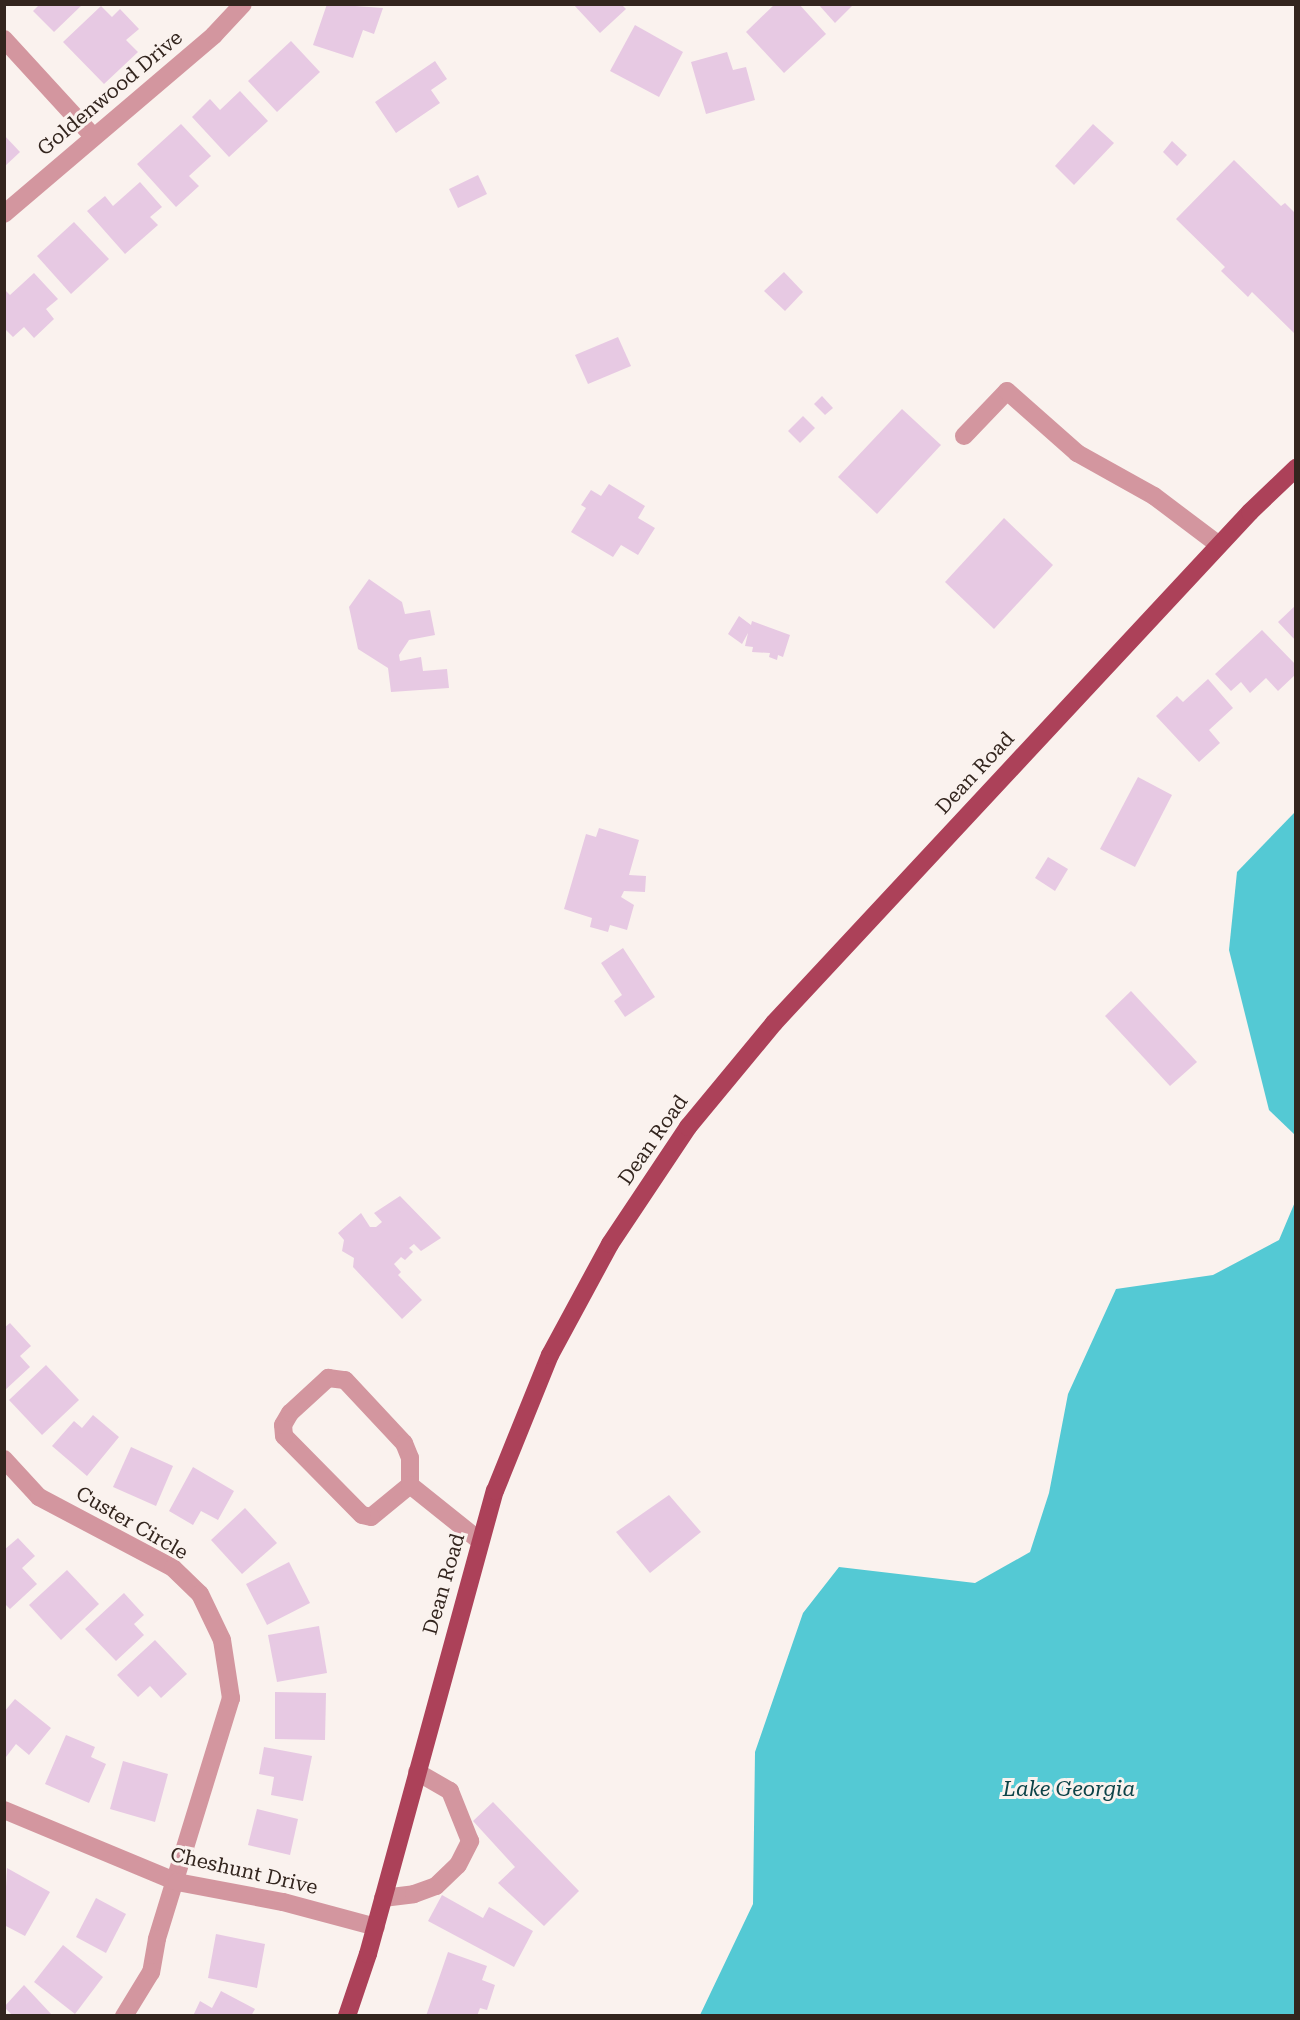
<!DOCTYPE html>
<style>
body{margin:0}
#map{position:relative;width:1300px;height:2020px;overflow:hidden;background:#faf2ee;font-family:"Roboto Serif",serif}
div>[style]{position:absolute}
.water>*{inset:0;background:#54c9d4}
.building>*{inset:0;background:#e7c9e3}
.minor>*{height:18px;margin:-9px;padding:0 9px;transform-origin:9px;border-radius:9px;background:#d3969f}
.major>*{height:18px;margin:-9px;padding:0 9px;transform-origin:9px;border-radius:9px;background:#ac4159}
span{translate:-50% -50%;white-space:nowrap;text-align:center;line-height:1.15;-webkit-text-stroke:6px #faf2ee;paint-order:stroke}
.street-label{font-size:20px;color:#33251e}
.water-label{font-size:21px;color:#0d4348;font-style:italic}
.frame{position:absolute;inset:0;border:6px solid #33251e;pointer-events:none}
</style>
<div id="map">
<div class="water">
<i style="clip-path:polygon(1295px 812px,1295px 1135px,1269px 1110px,1229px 950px,1237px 872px)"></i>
<i style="clip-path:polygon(1295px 1202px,1295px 2015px,700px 2015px,753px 1904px,755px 1752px,803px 1613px,839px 1567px,975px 1583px,1030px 1552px,1049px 1493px,1068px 1394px,1116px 1289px,1213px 1275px,1279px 1240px)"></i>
</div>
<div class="building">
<i style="clip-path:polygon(40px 4px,83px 4px,54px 32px,33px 11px)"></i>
<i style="clip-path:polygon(327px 4px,383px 8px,374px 34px,363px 30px,353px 58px,313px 45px)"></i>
<i style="clip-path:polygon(573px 4px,621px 4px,626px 9px,600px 33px)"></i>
<i style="clip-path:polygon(775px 4px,799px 4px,826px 34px,784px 73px,746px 32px)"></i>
<i style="clip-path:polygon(818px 4px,854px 4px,835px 23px)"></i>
<i style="clip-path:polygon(101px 6px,112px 17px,120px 9px,139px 29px,126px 40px,138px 52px,104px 84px,63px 42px)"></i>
<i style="clip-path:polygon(635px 25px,683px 52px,659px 97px,610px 71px)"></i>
<i style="clip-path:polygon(291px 41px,320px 72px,277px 112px,248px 81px)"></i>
<i style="clip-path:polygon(727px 52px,733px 70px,746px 67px,755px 100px,706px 114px,691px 62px)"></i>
<i style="clip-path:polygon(435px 61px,447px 79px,431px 90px,440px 103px,396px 133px,375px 102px)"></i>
<i style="clip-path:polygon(240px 91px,268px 121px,229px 157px,192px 117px,210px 99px,220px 110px)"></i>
<i style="clip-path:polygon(181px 124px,211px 156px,189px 176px,199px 186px,176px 207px,137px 164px)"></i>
<i style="clip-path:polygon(1093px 124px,1114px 143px,1074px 185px,1055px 166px)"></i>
<i style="clip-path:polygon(4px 135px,20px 152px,4px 167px)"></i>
<i style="clip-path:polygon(1172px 141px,1187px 155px,1177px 166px,1163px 152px)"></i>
<i style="clip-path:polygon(1234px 160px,1281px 206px,1285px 203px,1296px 214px,1296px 335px,1252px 292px,1248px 297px,1221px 271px,1225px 267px,1176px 219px)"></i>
<i style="clip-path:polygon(478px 175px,487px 194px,458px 208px,449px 189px)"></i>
<i style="clip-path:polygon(140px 182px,162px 207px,150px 217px,158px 225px,125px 254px,87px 211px,105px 196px,113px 206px)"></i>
<i style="clip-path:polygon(74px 222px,109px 259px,71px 294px,37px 256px)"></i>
<i style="clip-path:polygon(784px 272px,803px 292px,785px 311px,764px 291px)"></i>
<i style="clip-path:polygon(34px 273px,58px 299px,46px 309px,54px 319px,34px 338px,24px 327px,13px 337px,4px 328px,4px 289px,10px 295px)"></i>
<i style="clip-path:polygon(618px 337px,631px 366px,588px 384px,575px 355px)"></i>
<i style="clip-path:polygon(822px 396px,833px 408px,825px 415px,814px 404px)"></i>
<i style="clip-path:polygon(902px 409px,941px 445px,877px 514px,838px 477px)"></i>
<i style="clip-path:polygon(803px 416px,815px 428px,800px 443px,788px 431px)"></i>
<i style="clip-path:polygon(609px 484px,645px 506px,638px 518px,655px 528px,638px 555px,621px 545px,613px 557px,571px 532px,586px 508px,581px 505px,591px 490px,601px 496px)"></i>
<i style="clip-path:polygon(1004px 518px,1053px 565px,994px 629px,945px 582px)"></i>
<i style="clip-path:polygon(369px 579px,402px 602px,405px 614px,430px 610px,435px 635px,409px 640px,399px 655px,400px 661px,421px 657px,423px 671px,447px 669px,449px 688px,391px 692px,388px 668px,358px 649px,349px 607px)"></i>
<i style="clip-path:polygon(1296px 605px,1296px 641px,1278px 622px)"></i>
<i style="clip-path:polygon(739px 616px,751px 625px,752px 621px,790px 635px,783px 657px,778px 655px,777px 660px,769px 657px,770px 653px,752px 652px,753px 647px,745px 646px,748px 633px,742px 644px,728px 634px)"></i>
<i style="clip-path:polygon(1262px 630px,1296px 665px,1296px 674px,1278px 691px,1266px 678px,1250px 693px,1241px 682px,1231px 691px,1215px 674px)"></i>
<i style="clip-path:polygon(1208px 679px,1233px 708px,1209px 730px,1220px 743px,1199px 762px,1156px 716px,1177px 696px,1183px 702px)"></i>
<i style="clip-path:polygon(1138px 777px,1172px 795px,1135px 867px,1100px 849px)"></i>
<i style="clip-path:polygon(599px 828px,639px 840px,629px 875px,646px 876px,645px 892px,624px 891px,621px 897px,634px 905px,627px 930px,610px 925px,608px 932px,590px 927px,592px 918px,564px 909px,586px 834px,596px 837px)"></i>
<i style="clip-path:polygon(1048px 857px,1068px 869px,1055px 891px,1035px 878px)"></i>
<i style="clip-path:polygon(623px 948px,655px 997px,625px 1017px,614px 1001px,622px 995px,601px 963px)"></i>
<i style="clip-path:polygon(1131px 991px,1197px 1062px,1170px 1086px,1105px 1016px)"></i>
<i style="clip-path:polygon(400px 1196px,441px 1238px,421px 1251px,414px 1244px,409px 1248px,413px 1252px,405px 1260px,401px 1257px,394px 1264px,401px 1272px,398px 1275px,422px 1300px,402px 1319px,353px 1267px,354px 1258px,342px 1251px,344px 1240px,338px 1233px,361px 1213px,370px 1227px,376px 1227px,382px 1222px,374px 1213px)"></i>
<i style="clip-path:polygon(10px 1323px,31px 1346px,20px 1356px,30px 1367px,4px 1391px,4px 1328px)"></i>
<i style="clip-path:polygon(46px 1365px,79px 1400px,42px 1435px,9px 1400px)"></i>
<i style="clip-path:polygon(93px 1415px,119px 1437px,87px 1476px,52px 1446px,74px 1421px,82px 1428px)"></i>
<i style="clip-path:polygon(131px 1447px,173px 1466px,156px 1506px,113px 1487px)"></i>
<i style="clip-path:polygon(193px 1467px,234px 1491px,218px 1520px,201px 1511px,193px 1525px,169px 1511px)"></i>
<i style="clip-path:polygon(669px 1495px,701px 1532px,650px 1573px,616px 1532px)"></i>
<i style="clip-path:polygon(245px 1508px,277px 1543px,242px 1574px,211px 1540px)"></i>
<i style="clip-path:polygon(18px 1538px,35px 1556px,22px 1568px,37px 1584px,10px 1609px,4px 1603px,4px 1550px)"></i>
<i style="clip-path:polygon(289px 1562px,310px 1603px,267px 1625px,246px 1584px)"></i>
<i style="clip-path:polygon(67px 1570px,99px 1604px,61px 1640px,29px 1605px)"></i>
<i style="clip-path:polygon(124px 1593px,144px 1615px,134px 1624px,144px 1635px,116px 1661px,85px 1629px)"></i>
<i style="clip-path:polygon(319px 1626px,327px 1673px,277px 1682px,268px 1635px)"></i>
<i style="clip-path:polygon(155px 1640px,187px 1674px,161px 1698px,150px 1686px,138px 1697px,117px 1675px)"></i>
<i style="clip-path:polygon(275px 1692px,326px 1693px,325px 1740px,275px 1739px)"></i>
<i style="clip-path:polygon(15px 1699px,51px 1728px,29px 1755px,16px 1744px,6px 1757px,4px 1712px)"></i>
<i style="clip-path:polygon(66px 1735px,95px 1747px,91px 1757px,106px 1764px,89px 1803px,45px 1784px)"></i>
<i style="clip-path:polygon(264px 1747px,312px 1756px,303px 1801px,271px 1795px,274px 1777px,259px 1774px)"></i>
<i style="clip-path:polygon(123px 1761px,168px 1774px,155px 1822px,110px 1809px)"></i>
<i style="clip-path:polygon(493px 1802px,579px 1891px,544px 1926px,498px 1883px,515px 1867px,473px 1821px)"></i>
<i style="clip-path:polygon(257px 1809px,298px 1819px,290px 1855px,248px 1845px)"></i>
<i style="clip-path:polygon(7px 1868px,50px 1892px,25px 1936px,4px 1925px)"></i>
<i style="clip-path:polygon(442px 1895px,483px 1918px,489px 1907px,533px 1931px,514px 1967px,428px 1921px)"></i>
<i style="clip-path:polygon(96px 1898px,126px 1914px,106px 1953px,76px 1937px)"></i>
<i style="clip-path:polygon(216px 1934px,265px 1944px,257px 1988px,208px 1978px)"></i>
<i style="clip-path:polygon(63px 1945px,103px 1977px,75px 2014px,34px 1982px)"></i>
<i style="clip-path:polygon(448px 1952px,487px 1966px,482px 1980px,495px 1985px,487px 2010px,480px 2008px,477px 2016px,426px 2016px)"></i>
<i style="clip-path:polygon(24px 1985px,53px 2016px,13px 2016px,4px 2007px)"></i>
<i style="clip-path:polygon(221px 1991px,255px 2009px,251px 2016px,193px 2016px,200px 2001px,212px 2008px)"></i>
</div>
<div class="minor">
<i style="left:4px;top:39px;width:132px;rotate:47.5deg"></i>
<i style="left:4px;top:214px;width:276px;rotate:-40.4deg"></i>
<i style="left:214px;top:35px;width:42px;rotate:-46.9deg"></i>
<i style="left:964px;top:436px;width:62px;rotate:-46.3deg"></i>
<i style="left:1007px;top:391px;width:94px;rotate:41.5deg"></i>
<i style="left:1077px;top:453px;width:88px;rotate:29.2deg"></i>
<i style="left:1154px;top:496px;width:81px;rotate:37deg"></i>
<i style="left:328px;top:1378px;width:17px;rotate:7deg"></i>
<i style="left:345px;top:1380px;width:86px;rotate:46.9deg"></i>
<i style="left:404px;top:1443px;width:16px;rotate:68deg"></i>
<i style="left:410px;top:1458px;width:27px;rotate:90deg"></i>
<i style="left:410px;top:1485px;width:50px;rotate:140.6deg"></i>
<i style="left:371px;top:1517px;width:9px;rotate:-167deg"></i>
<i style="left:362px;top:1515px;width:111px;rotate:-134.6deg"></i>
<i style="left:284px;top:1436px;width:11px;rotate:-95deg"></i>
<i style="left:283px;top:1425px;width:14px;rotate:-60deg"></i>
<i style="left:290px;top:1413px;width:52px;rotate:-42.6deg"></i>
<i style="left:4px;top:1459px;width:52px;rotate:47.4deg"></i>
<i style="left:39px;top:1497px;width:152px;rotate:27.9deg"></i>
<i style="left:173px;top:1568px;width:37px;rotate:44deg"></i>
<i style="left:200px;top:1594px;width:51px;rotate:64.4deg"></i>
<i style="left:222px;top:1640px;width:59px;rotate:81.2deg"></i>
<i style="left:231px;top:1698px;width:252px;rotate:107.1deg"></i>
<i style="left:157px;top:1939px;width:34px;rotate:100deg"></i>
<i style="left:151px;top:1972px;width:52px;rotate:121.5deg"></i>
<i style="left:410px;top:1485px;width:90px;rotate:38.7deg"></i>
<i style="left:4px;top:1810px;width:187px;rotate:22.6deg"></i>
<i style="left:177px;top:1882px;width:108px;rotate:10.7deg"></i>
<i style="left:283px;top:1902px;width:96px;rotate:15deg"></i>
<i style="left:383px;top:1898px;width:31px;rotate:-7deg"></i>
<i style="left:414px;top:1894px;width:23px;rotate:-20deg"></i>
<i style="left:436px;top:1886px;width:30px;rotate:-44deg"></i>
<i style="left:458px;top:1865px;width:27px;rotate:-63deg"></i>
<i style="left:470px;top:1841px;width:54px;rotate:-111.8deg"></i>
<i style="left:450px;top:1791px;width:38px;rotate:-150deg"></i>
</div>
<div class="major">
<i style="left:347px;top:2016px;width:65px;rotate:-71.3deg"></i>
<i style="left:368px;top:1954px;width:480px;rotate:-74.7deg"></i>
<i style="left:495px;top:1491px;width:147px;rotate:-68deg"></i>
<i style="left:550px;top:1355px;width:126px;rotate:-61.6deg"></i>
<i style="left:610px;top:1244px;width:141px;rotate:-56.3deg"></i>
<i style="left:688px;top:1127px;width:135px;rotate:-50.4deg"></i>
<i style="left:774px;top:1023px;width:698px;rotate:-47.03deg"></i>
<i style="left:1250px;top:512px;width:64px;rotate:-43.7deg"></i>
</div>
<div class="street-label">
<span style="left:110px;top:93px;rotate:-40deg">Goldenwood Drive</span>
<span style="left:975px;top:773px;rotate:-47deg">Dean Road</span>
<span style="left:653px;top:1140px;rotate:-55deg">Dean Road</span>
<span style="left:132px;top:1523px;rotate:30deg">Custer Circle</span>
<span style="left:444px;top:1584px;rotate:-74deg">Dean Road</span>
<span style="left:244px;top:1871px;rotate:13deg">Cheshunt Drive</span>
</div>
<div class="water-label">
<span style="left:1069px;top:1789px">Lake Georgia</span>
</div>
<div class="frame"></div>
</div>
